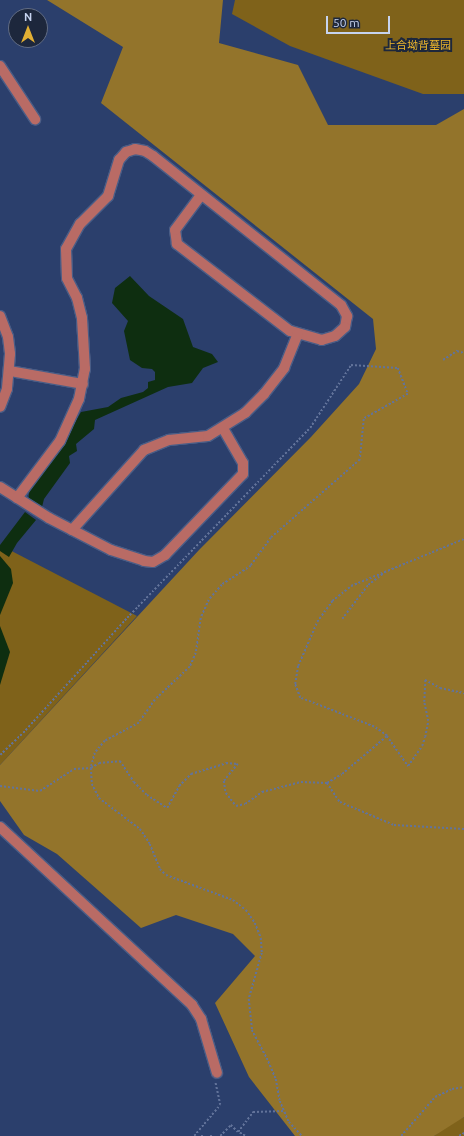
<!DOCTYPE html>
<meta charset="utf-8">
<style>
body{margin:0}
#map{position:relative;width:464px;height:1136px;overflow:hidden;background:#2b3f6c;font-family:Ubuntu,"Noto Sans SC",sans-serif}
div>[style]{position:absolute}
.green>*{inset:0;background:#7f621a}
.forest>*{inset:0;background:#93742b}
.water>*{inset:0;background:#0e2e10}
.path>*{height:1.5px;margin-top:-0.75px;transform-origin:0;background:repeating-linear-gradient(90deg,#62739a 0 2px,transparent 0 4px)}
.roads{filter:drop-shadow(1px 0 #4a5d86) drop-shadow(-1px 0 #4a5d86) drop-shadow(0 1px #4a5d86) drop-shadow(0 -1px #4a5d86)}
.minor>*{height:10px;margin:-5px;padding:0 5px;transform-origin:5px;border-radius:5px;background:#b96b65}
span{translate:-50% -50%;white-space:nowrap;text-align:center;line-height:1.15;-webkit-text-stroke:4px #1d273c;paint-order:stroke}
.park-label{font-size:11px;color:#edb62b}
.north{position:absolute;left:8px;top:8px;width:40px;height:40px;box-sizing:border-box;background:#1d273c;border:1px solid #616c84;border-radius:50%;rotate:0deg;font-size:11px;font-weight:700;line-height:16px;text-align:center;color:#c6d3ef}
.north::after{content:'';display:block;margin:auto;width:14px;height:18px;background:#e1af34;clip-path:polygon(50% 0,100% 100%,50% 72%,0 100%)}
.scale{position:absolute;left:326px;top:16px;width:64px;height:18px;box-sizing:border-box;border:2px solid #c6d3ef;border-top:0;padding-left:5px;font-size:12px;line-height:14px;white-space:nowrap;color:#c6d3ef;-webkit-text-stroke:3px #1d273c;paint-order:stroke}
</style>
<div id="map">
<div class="green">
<i style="clip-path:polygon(235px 0,464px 0,464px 94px,423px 94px,290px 46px,232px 14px)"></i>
<i style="clip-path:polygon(0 545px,137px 616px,0 765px)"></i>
<i style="clip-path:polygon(464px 1117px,464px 1136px,434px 1136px,449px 1124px)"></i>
</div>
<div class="forest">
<i style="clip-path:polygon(47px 0,223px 0,219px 43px,298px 65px,328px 125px,436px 125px,464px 109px,464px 1117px,434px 1136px,295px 1136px,249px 1077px,215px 1003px,255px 956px,233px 934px,176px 915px,141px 928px,57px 854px,24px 835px,0 801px,0 765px,199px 550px,311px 437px,359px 384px,376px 349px,373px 319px,101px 103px,123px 47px)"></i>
</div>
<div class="water">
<i style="clip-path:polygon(130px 276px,149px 296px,183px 319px,193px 347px,212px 354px,218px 362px,203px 368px,192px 383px,168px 387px,95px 420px,94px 429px,76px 444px,77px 451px,69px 456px,70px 463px,44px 499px,41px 511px,28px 501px,30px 487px,66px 438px,81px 412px,108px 407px,121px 398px,143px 392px,148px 388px,148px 382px,155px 380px,155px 372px,152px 369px,142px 368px,130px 360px,124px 331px,128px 321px,112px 303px,115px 288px)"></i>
<i style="clip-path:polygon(25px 512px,36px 520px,17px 543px,9px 557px,0 551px,0 545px)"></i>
<i style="clip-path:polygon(0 556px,11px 569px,13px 583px,0 615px)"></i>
<i style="clip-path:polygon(0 626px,10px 652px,0 685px)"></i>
</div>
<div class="path">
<i style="left:443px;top:360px;width:17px;rotate:-33deg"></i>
<i style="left:457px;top:351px;width:7px;rotate:16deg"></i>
<i style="left:342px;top:619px;width:43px;rotate:-52.6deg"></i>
<i style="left:368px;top:585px;width:21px;rotate:-37deg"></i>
<i style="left:387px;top:736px;width:16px;rotate:-145deg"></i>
<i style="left:374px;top:727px;width:79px;rotate:-158.6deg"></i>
<i style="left:300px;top:698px;width:15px;rotate:-110deg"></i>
<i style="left:295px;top:684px;width:18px;rotate:-81deg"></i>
<i style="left:298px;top:666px;width:48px;rotate:-66.6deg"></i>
<i style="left:317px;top:622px;width:26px;rotate:-54deg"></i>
<i style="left:332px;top:601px;width:24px;rotate:-38deg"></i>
<i style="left:351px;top:586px;width:122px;rotate:-22.6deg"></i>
<i style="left:0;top:755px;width:32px;rotate:-44deg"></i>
<i style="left:23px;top:733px;width:155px;rotate:-47.9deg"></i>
<i style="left:127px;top:618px;width:264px;rotate:-46.1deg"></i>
<i style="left:310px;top:428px;width:75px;rotate:-56.9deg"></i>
<i style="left:351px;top:365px;width:47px;rotate:3.7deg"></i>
<i style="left:398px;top:368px;width:28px;rotate:69deg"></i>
<i style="left:408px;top:394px;width:51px;rotate:150.4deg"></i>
<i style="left:364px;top:419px;width:41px;rotate:95.6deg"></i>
<i style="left:360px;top:460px;width:118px;rotate:138.8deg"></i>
<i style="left:271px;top:538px;width:34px;rotate:126deg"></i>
<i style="left:251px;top:566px;width:35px;rotate:147deg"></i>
<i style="left:222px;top:585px;width:20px;rotate:131deg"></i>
<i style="left:209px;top:600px;width:20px;rotate:114deg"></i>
<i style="left:201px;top:618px;width:35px;rotate:98deg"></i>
<i style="left:196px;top:653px;width:15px;rotate:113deg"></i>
<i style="left:190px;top:667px;width:48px;rotate:136.7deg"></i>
<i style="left:155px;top:700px;width:28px;rotate:125deg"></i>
<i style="left:139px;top:723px;width:38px;rotate:152deg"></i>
<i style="left:105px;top:741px;width:16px;rotate:130deg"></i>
<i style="left:95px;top:753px;width:16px;rotate:105deg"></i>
<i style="left:91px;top:768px;width:16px;rotate:86deg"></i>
<i style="left:92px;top:784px;width:16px;rotate:63deg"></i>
<i style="left:99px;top:798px;width:51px;rotate:37.1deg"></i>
<i style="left:140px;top:829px;width:18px;rotate:56deg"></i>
<i style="left:150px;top:844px;width:27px;rotate:68deg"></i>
<i style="left:160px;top:869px;width:8px;rotate:45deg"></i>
<i style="left:166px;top:875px;width:72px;rotate:20.5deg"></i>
<i style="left:233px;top:900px;width:16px;rotate:38deg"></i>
<i style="left:246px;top:910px;width:16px;rotate:55deg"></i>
<i style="left:255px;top:923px;width:16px;rotate:68deg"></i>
<i style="left:261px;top:938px;width:15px;rotate:86deg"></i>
<i style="left:262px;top:953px;width:48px;rotate:105.8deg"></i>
<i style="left:249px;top:999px;width:31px;rotate:84deg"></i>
<i style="left:252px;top:1030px;width:32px;rotate:62deg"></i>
<i style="left:267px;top:1058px;width:23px;rotate:67deg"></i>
<i style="left:276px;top:1079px;width:22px;rotate:80deg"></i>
<i style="left:280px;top:1101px;width:23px;rotate:67deg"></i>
<i style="left:289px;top:1122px;width:19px;rotate:47deg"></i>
<i style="left:327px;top:783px;width:23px;rotate:56deg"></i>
<i style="left:340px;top:802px;width:59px;rotate:23.1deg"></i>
<i style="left:394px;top:825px;width:70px;rotate:3.3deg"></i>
<i style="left:0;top:786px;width:40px;rotate:7.1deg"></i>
<i style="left:40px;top:791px;width:40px;rotate:-32.9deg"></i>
<i style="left:74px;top:769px;width:17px;rotate:-3deg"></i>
<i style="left:91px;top:768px;width:9px;rotate:-32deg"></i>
<i style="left:99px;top:763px;width:21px;rotate:-5deg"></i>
<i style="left:120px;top:761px;width:25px;rotate:56deg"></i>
<i style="left:134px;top:782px;width:18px;rotate:45deg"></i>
<i style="left:147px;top:795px;width:24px;rotate:33deg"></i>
<i style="left:167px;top:808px;width:25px;rotate:-61deg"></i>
<i style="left:179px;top:786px;width:17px;rotate:-45deg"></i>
<i style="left:191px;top:774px;width:37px;rotate:-17deg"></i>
<i style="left:226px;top:763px;width:12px;rotate:5deg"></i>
<i style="left:238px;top:764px;width:22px;rotate:129deg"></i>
<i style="left:224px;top:781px;width:12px;rotate:81deg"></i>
<i style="left:226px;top:793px;width:16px;rotate:52deg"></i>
<i style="left:236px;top:806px;width:9px;rotate:-13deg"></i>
<i style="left:245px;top:804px;width:21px;rotate:-35deg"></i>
<i style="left:262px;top:792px;width:40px;rotate:-14.4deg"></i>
<i style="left:301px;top:782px;width:26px;rotate:2deg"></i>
<i style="left:327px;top:783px;width:17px;rotate:-31deg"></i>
<i style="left:342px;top:774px;width:59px;rotate:-40.2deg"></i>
<i style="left:387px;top:736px;width:37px;rotate:55deg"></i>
<i style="left:408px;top:766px;width:24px;rotate:-55deg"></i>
<i style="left:422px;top:746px;width:9px;rotate:-72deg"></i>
<i style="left:425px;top:737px;width:16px;rotate:-79deg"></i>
<i style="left:428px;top:721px;width:19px;rotate:-102deg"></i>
<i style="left:424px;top:702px;width:22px;rotate:-87deg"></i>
<i style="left:425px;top:680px;width:17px;rotate:28deg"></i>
<i style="left:440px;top:688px;width:25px;rotate:12deg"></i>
<i style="left:194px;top:1136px;width:40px;rotate:-50deg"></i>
<i style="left:220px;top:1105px;width:24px;rotate:-102deg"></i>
<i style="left:201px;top:1136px;width:3px"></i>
<i style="left:210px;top:1136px;width:3px"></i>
<i style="left:220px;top:1136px;width:16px;rotate:-45deg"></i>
<i style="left:231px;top:1125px;width:10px;rotate:45deg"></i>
<i style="left:245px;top:1136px;width:8px;rotate:-150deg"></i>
<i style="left:238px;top:1132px;width:25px;rotate:-53deg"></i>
<i style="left:253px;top:1112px;width:31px;rotate:-2deg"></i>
<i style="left:401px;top:1136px;width:52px;rotate:-48.9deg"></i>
<i style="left:435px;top:1097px;width:19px;rotate:-25deg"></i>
<i style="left:452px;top:1089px;width:12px;rotate:-9deg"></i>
<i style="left:459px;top:1136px;width:6px;rotate:-31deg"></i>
</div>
<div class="roads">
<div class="minor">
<i style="left:0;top:66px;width:64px;rotate:56.6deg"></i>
<i style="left:0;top:316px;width:22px;rotate:69deg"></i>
<i style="left:8px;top:337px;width:17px;rotate:83deg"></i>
<i style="left:10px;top:354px;width:35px;rotate:95deg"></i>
<i style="left:7px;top:389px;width:19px;rotate:111deg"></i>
<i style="left:10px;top:371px;width:74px;rotate:10.1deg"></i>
<i style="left:0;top:487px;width:58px;rotate:32.3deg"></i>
<i style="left:49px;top:518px;width:70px;rotate:27.3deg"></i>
<i style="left:111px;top:550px;width:35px;rotate:18deg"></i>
<i style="left:144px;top:561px;width:9px;rotate:6deg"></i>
<i style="left:153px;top:562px;width:14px;rotate:-30deg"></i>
<i style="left:165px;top:555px;width:112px;rotate:-46.1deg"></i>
<i style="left:243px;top:474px;width:11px;rotate:-90deg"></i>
<i style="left:243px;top:463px;width:39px;rotate:-120deg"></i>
<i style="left:17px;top:498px;width:71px;rotate:-53deg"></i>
<i style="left:60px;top:441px;width:46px;rotate:-65.7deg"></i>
<i style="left:79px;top:399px;width:31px;rotate:-79deg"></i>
<i style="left:85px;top:369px;width:51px;rotate:-93.4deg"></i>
<i style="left:82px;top:318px;width:21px;rotate:-104deg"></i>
<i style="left:77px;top:298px;width:22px;rotate:-117deg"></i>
<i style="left:67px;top:278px;width:29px;rotate:-92deg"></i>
<i style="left:66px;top:249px;width:29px;rotate:-61deg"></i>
<i style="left:80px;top:224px;width:40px;rotate:-45deg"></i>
<i style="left:108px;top:196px;width:38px;rotate:-73deg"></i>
<i style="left:119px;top:160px;width:11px;rotate:-49deg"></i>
<i style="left:126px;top:152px;width:9px;rotate:-18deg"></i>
<i style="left:135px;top:149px;width:10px;rotate:11deg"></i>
<i style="left:145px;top:151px;width:9px;rotate:32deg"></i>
<i style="left:153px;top:156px;width:240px;rotate:38.4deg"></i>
<i style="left:341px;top:305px;width:13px;rotate:61deg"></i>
<i style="left:347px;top:316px;width:11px;rotate:100deg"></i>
<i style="left:345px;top:327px;width:13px;rotate:138deg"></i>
<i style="left:335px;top:336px;width:14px;rotate:163deg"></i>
<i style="left:322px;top:340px;width:33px;rotate:-164deg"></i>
<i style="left:290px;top:331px;width:143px;rotate:-142.4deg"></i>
<i style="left:177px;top:244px;width:14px;rotate:-98deg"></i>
<i style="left:175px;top:230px;width:44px;rotate:-53.4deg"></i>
<i style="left:72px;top:530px;width:108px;rotate:-48deg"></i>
<i style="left:144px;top:450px;width:27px;rotate:-22deg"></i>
<i style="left:169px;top:440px;width:39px;rotate:-6deg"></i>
<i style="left:208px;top:436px;width:44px;rotate:-31.9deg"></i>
<i style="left:245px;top:413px;width:27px;rotate:-45deg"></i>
<i style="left:264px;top:394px;width:33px;rotate:-52deg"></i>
<i style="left:284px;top:368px;width:37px;rotate:-68deg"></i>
<i style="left:0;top:827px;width:262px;rotate:42.8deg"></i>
<i style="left:192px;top:1005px;width:17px;rotate:57deg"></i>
<i style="left:201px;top:1019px;width:56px;rotate:73.5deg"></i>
</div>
</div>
<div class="park-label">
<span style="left:418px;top:45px">上合坳背墓园</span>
</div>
<div class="north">N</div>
<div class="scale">50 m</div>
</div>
